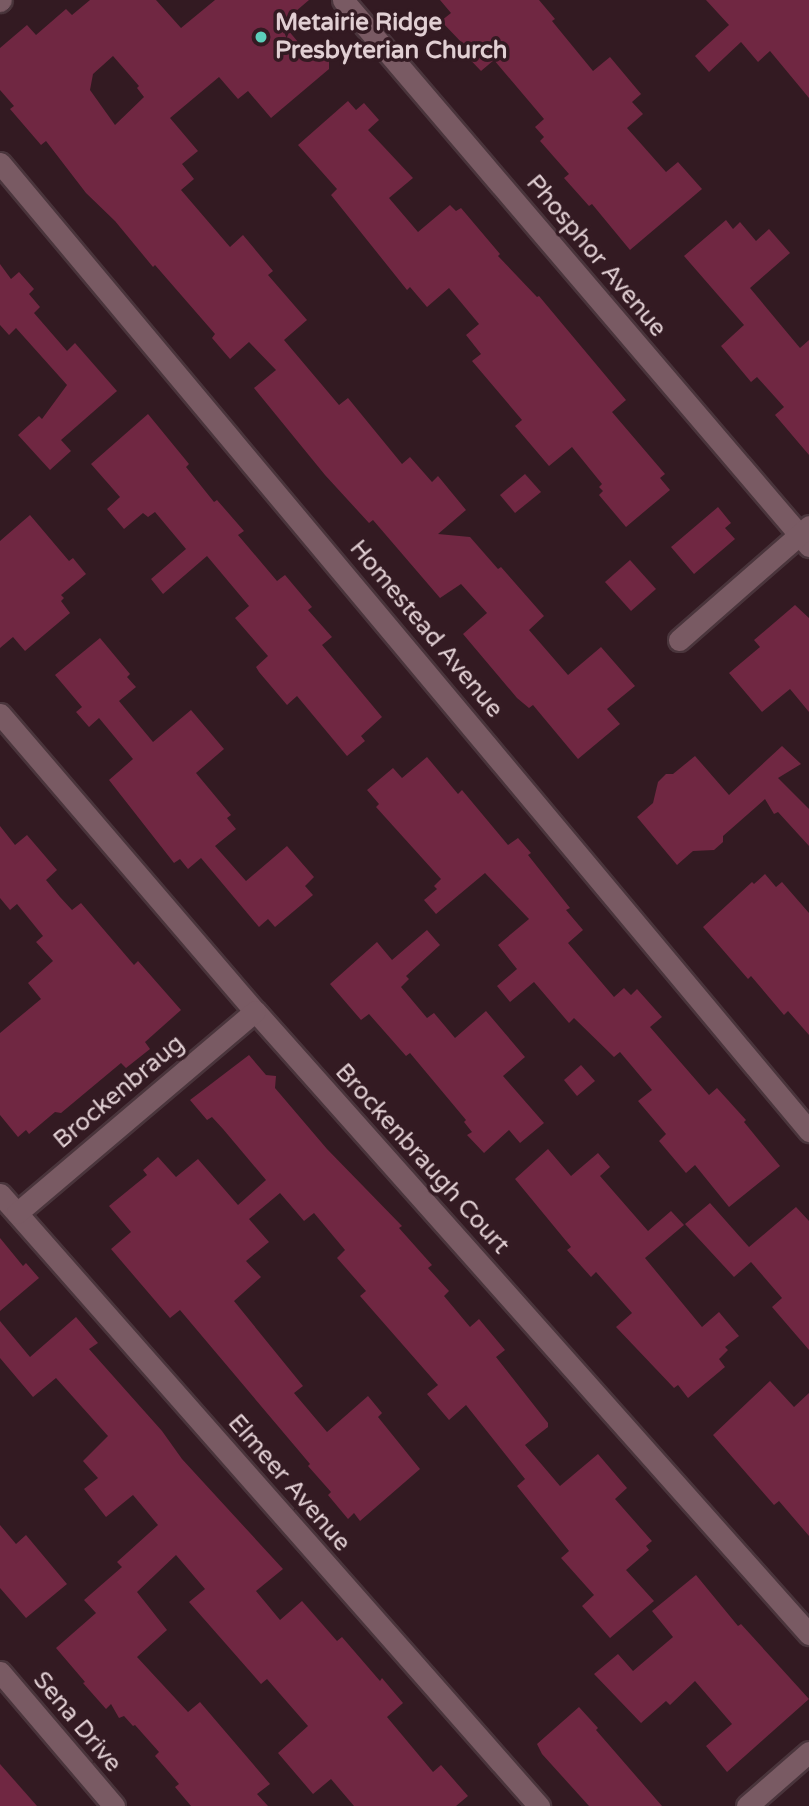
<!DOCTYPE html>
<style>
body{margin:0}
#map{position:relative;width:809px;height:1806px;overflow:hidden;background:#331a22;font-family:"Varela Round",sans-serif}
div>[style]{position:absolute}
.building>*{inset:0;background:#702742}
.roads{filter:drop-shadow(2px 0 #4a353c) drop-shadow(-2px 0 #4a353c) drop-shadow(0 2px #4a353c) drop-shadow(0 -2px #4a353c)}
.street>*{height:21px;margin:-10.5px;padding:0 10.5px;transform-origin:10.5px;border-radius:10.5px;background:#795a63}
.dots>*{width:19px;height:19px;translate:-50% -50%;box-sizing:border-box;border:4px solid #331a22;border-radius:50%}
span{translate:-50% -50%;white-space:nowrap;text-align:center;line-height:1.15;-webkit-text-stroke:7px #331a22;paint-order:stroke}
.poi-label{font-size:24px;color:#e1cfd3;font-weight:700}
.left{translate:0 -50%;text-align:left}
.street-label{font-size:24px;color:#e1cfd3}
</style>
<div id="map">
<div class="building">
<i style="clip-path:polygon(evenodd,90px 0,156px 0,181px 28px,215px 0,309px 0,282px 23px,309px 55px,318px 48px,329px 62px,329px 69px,271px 118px,248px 91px,238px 99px,219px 77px,170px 118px,198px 151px,182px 164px,194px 179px,181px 190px,230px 247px,243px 235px,273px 271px,268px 275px,307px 320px,284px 340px,339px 405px,348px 398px,402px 464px,410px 457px,432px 482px,438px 476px,466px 510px,438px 534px,470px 537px,498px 569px,501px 567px,544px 616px,529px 630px,568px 675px,601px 647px,635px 686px,607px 709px,620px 724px,578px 759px,533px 705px,529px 708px,517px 698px,463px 634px,487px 613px,461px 584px,440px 598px,373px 520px,369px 523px,325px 475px,254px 388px,276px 370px,249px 342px,230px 359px,212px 338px,215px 334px,155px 265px,153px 267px,115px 221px,86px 193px,46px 141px,41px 145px,10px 109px,14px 106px,0 90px,0 48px,27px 25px,36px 35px,66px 9px,72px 15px,90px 0,113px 56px,139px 86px,137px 88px,144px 97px,115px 125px,90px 90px,93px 74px,113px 56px)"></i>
<i style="clip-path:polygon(440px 0,539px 0,555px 19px,552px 21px,593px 71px,610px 57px,641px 94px,632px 102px,643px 114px,627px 128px,666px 172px,678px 162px,702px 189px,630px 250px,592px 204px,589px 206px,564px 178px,569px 174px,540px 141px,544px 137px,535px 127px,544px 119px,494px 60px,481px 71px,459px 48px,463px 44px,441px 21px,451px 13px)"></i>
<i style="clip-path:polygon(706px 0,809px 0,809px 98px,770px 51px,758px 62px,741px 42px,709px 72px,695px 56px,729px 25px)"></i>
<i style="clip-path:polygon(348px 101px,356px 110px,364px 103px,379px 120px,368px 130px,413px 178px,389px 198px,418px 232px,450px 205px,456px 211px,461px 208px,500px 254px,498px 256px,537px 297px,539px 296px,626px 400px,612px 412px,665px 474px,660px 478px,670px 490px,626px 527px,599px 495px,603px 491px,599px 487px,602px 484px,572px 447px,549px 466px,515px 426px,522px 420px,472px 361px,481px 354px,466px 335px,479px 324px,449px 288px,427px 307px,410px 287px,407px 290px,331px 195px,337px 189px,298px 145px)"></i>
<i style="clip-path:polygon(726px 220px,733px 229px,740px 222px,756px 241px,769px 229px,790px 253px,750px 288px,800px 348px,809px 340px,809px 455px,775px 415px,784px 407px,757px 377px,751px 382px,721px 346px,744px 325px,684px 256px)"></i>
<i style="clip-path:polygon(0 264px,11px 279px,19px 272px,34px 289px,29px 294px,40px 307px,34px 313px,67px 351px,75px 343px,117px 391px,61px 440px,71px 451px,50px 470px,18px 435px,39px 416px,42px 419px,67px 385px,16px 328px,9px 335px,0 325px)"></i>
<i style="clip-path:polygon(148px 414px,189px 464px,186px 467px,214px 502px,217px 500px,244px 531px,238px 535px,277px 581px,285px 575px,312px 607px,308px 610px,332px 637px,322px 645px,382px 717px,361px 736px,365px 741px,347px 756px,297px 696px,287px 705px,259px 672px,256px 667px,268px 656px,235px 618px,249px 606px,207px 556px,163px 594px,151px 579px,186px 549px,155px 512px,148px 517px,143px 513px,124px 529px,107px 509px,120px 497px,91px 464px)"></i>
<i style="clip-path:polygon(525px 474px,541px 492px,515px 513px,500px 495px)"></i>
<i style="clip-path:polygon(718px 507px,731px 523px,725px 528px,735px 539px,694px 574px,671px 547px)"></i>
<i style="clip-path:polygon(30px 515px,69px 561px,73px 558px,86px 574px,61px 595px,64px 598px,61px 601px,70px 613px,25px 651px,13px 637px,0 648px,0 541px)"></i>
<i style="clip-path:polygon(630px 560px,656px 589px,631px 611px,605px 582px)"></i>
<i style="clip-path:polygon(795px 605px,809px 618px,809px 712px,790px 689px,762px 712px,729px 673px,760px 647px,754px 640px)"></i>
<i style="clip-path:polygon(100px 638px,130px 674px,127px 677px,136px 687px,119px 701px,153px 742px,191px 710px,224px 749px,196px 773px,231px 815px,227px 818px,236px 829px,215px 846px,246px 881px,287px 846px,314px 877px,305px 886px,313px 895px,275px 927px,268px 919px,259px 927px,201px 858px,188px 869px,180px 859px,174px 863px,109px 780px,133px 759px,99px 718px,89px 727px,76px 712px,82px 707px,55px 675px)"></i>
<i style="clip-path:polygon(782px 746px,801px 764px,778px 778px,809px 809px,809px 846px,778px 812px,774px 814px,765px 799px,723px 836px,723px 842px,714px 850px,693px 851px,677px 865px,637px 817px,653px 803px,658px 782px,666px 774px,673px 774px,695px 756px,729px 795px)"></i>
<i style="clip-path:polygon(427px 757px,458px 794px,462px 790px,508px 845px,518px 838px,531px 853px,528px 855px,570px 908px,566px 910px,583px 930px,568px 943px,614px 997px,624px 988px,631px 995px,637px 989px,662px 1017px,650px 1027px,709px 1095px,717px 1088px,746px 1120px,744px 1122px,780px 1166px,729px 1207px,695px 1165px,686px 1173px,659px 1141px,666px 1134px,638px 1101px,652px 1090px,620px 1052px,614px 1057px,574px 1018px,569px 1023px,534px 982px,510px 1002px,497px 986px,517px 969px,498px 945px,529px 919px,485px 873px,436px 914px,424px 900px,437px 889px,434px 886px,441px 879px,376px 807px,379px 804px,367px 790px,393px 768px,402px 778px)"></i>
<i style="clip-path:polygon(0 826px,15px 845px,27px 835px,57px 870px,46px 880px,60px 897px,72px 910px,81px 903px,134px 965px,138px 961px,181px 1010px,145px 1042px,150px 1049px,126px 1068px,121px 1063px,61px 1113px,55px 1112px,29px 1134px,26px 1130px,18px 1137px,0 1115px,0 1033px,41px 999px,28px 983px,53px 961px,36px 942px,43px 936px,17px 904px,10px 910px,0 898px)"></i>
<i style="clip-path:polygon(765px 874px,776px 887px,782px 882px,809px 913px,809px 1035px,788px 1011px,784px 1015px,751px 976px,748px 979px,703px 927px,752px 882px,754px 884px)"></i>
<i style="clip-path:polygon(427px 930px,440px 945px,406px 976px,409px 979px,401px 987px,427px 1018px,434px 1013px,455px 1038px,486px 1011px,525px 1057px,503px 1076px,544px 1123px,520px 1143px,509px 1130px,484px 1153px,467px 1135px,472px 1132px,464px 1122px,466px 1120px,410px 1053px,406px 1056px,369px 1014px,361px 1020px,330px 984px,377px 942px,392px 960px)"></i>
<i style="clip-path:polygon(249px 1055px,266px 1075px,276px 1076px,275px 1088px,327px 1149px,402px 1226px,399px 1228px,432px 1265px,428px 1268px,449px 1291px,444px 1296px,470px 1327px,479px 1319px,505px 1350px,496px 1357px,548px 1423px,548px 1427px,525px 1445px,560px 1486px,598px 1454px,627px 1488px,615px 1499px,652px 1541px,646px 1546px,649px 1550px,626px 1570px,654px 1601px,610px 1638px,582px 1606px,594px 1595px,561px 1558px,569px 1551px,517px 1486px,525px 1479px,466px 1405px,449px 1420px,427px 1394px,438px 1385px,360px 1296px,366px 1291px,337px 1258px,345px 1250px,314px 1213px,304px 1221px,280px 1193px,249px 1219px,269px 1242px,246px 1261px,261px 1277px,234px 1301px,303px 1386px,294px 1393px,327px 1432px,368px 1396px,382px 1413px,378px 1417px,420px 1469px,360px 1521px,354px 1513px,348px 1519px,328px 1495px,331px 1492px,308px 1466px,310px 1464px,180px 1310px,170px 1318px,111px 1249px,131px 1232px,109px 1206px,147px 1175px,143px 1170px,158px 1157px,176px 1177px,198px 1159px,238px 1205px,266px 1180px,223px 1129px,212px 1117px,207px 1120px,190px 1100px)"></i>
<i style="clip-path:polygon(581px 1065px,595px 1081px,577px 1096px,564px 1080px)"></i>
<i style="clip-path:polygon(548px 1149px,571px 1176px,598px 1153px,610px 1167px,600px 1176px,648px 1231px,671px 1211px,684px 1225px,645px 1258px,702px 1327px,719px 1312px,739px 1336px,725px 1347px,728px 1350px,719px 1359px,725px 1367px,688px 1398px,678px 1385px,674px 1388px,616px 1327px,632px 1313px,596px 1272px,591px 1277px,567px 1250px,571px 1247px,515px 1179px)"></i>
<i style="clip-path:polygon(710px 1203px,749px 1247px,796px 1207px,809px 1221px,809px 1350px,772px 1307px,782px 1298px,751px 1262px,734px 1277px,685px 1224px)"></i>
<i style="clip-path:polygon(0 1238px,23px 1266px,26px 1263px,39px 1278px,0 1311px)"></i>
<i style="clip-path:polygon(76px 1317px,98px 1343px,89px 1349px,162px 1431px,182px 1459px,283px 1569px,256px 1591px,280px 1620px,302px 1601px,337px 1641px,342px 1637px,380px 1681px,382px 1678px,403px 1703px,387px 1717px,433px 1772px,441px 1765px,468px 1796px,456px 1806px,354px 1806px,331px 1779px,313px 1794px,278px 1753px,308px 1726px,267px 1679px,261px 1684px,189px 1602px,205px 1589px,176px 1555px,137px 1592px,167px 1630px,137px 1657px,188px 1712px,200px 1702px,270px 1784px,257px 1794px,268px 1806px,191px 1806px,175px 1787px,179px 1784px,155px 1756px,159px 1752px,135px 1725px,133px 1726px,124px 1716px,119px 1718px,111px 1704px,106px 1709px,83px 1683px,85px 1682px,56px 1648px,96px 1613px,84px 1600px,122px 1567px,117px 1562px,158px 1525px,133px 1495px,106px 1517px,84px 1489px,98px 1478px,83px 1461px,108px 1436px,56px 1378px,33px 1397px,0 1358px,0 1321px,30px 1357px)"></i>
<i style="clip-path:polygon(770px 1381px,794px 1407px,809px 1393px,809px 1536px,779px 1501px,774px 1505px,713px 1435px)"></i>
<i style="clip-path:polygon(0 1525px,16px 1544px,26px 1535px,67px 1584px,26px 1618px,0 1588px)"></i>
<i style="clip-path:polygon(696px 1575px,738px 1626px,741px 1624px,809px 1699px,727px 1772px,706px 1746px,732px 1724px,695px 1681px,670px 1705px,666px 1701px,641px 1723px,594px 1674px,618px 1654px,633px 1671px,673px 1637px,652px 1611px)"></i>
<i style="clip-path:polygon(579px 1707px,598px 1728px,596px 1730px,662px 1806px,589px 1806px,542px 1754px,537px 1744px)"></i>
<i style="clip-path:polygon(0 1764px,37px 1806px,0 1806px)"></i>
</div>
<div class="roads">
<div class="street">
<i style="left:343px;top:0;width:718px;rotate:49.52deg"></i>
<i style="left:0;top:1px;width:1px;rotate:-45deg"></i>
<i style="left:0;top:163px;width:1262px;rotate:50.11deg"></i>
<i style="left:679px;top:640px;width:173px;rotate:-41.2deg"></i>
<i style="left:0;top:714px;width:391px;rotate:49.4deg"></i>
<i style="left:255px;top:1011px;width:834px;rotate:48.36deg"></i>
<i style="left:0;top:1194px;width:816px;rotate:48.63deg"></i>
<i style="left:17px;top:1213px;width:312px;rotate:-40.3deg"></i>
<i style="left:0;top:1672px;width:176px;rotate:49.6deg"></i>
<i style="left:747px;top:1806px;width:82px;rotate:-41.1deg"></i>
</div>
</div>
<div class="dots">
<i style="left:261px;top:37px;background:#5cceba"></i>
</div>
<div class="poi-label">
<span class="left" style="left:275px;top:37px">Metairie Ridge<br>Presbyterian Church</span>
</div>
<div class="street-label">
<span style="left:596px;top:256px;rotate:50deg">Phosphor Avenue</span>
<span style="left:426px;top:629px;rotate:50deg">Homestead Avenue</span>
<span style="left:119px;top:1092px;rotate:-40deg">Brockenbraug</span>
<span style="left:422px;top:1159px;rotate:48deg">Brockenbraugh Court</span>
<span style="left:289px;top:1483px;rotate:49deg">Elmeer Avenue</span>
<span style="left:77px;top:1722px;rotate:50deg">Sena Drive</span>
</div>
</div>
